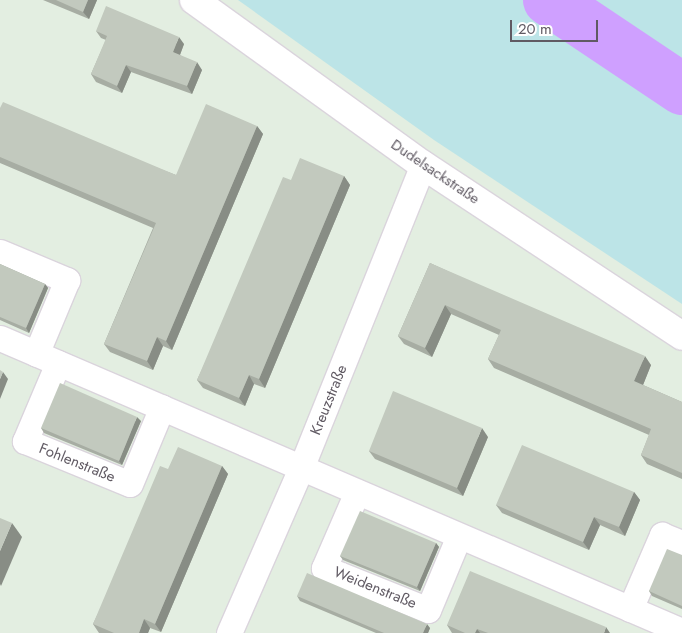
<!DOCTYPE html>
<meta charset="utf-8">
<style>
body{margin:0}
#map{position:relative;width:682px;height:633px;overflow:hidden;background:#e3eee1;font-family:Jost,sans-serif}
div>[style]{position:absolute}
.green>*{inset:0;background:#bce4e7}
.river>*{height:52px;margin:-26px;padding:0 26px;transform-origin:26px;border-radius:26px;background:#cfa0ff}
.roads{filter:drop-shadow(1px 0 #dad4dc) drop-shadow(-1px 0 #dad4dc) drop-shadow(0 1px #dad4dc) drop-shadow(0 -1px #dad4dc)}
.minor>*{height:25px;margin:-12.5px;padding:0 12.5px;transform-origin:12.5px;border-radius:12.5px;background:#fff}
.tertiary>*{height:28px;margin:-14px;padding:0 14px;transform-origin:14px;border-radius:14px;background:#fff}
.wall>*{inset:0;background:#a7ada3}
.shaded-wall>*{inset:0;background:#888d85}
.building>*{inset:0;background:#c2c9be}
span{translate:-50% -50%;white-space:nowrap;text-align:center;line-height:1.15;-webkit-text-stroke:4px #fff;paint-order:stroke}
.street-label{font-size:15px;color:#605a63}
.scale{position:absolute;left:510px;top:20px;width:88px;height:22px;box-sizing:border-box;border:2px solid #605a63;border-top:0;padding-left:6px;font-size:15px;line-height:18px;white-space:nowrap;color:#605a63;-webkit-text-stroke:4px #fff;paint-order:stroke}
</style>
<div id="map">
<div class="green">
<i style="clip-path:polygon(238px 0,682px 0,682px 304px,434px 140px)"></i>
</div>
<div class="river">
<i style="left:549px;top:0;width:160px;rotate:33.8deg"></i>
</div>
<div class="roads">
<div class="minor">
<i style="left:0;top:252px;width:73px;rotate:22.7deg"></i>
<i style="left:67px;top:280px;width:80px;rotate:112.7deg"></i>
<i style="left:0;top:338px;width:742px;rotate:23.25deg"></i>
<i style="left:58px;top:363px;width:85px;rotate:112.9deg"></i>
<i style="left:25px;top:441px;width:113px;rotate:22.3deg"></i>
<i style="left:130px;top:484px;width:83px;rotate:-67.4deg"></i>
<i style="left:357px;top:492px;width:83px;rotate:113.5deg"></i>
<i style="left:324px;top:568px;width:112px;rotate:22deg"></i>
<i style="left:428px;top:610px;width:80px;rotate:-67.3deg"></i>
<i style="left:630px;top:609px;width:81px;rotate:-66.6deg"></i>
<i style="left:662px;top:535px;width:22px;rotate:22deg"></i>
<i style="left:229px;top:633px;width:180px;rotate:-66.4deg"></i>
<i style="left:301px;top:468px;width:327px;rotate:-68.1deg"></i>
</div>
<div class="tertiary">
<i style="left:194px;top:0;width:282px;rotate:35.8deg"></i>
<i style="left:423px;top:165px;width:310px;rotate:33.4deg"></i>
</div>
</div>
<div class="wall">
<i style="clip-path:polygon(43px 0,97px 0,89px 19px)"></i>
<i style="clip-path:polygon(96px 31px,184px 44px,180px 55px,202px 70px,192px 94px,131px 72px,122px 93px,96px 82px,91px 74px,106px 40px,101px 38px)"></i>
<i style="clip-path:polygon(0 108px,176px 175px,257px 126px,263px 134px,172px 350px,163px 346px,153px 370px,110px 352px,104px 344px,153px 228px,0 163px)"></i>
<i style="clip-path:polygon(344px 176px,350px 185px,265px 388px,254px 384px,245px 406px,203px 388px,197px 380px,291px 180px)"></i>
<i style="clip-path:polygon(430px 263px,651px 365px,643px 385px,682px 402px,682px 479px,647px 464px,641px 455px,649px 435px,494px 368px,488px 359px,499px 335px,451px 314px,432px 357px,404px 344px,398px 336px)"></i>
<i style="clip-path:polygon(0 264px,45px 284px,48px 288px,29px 333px,0 320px)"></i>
<i style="clip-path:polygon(141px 421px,122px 465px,44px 433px,41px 428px)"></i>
<i style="clip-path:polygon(488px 437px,463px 496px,375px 459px,369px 451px)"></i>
<i style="clip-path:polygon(222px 466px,228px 474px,161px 632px,150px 628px,148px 633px,99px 633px,93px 624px,168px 469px)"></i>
<i style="clip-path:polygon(634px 492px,640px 500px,625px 536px,600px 525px,589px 550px,502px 513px,496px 505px)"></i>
<i style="clip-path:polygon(436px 543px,439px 547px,420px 591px,343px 560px,340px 556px)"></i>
<i style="clip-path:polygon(682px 555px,682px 609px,652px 596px,649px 591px)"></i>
<i style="clip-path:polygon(297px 596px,430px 628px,428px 633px,376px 633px,300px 601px)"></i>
<i style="clip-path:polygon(447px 625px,610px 633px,452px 633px)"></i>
</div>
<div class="shaded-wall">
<i style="clip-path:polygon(88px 0,97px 0,89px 19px,83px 12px)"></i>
<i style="clip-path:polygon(179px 37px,184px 44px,178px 60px,173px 52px)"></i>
<i style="clip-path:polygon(197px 62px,202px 70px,192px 94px,187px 86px)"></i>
<i style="clip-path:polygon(126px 65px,131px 72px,122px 93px,117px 86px)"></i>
<i style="clip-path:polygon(257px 126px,263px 134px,172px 350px,166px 341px)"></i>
<i style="clip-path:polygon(344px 176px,350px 185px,265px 388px,259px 379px)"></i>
<i style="clip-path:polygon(45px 284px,48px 288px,29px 333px,26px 328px)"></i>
<i style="clip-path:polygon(445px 305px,451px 314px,432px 357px,425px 348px)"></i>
<i style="clip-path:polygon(157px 337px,163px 346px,153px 370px,147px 361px)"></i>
<i style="clip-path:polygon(645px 356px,651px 365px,641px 390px,634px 381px)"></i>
<i style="clip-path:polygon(3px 372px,8px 379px,0 399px,0 379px)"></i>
<i style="clip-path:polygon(249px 375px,254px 384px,245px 406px,239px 398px)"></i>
<i style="clip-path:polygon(137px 417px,141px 421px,122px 465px,119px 461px)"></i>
<i style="clip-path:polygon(482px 428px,488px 437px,463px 496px,457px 488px)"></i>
<i style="clip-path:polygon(222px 466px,228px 474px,161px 632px,155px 624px)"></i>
<i style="clip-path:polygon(634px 492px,640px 500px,625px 536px,619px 527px)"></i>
<i style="clip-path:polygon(594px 517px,600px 525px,589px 550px,583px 542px)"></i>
<i style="clip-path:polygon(12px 523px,22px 537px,1px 586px,0 584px,0 551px)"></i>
<i style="clip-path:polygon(436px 543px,439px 547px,420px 591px,417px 587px)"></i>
<i style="clip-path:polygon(144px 619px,150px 628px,148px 633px,139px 633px)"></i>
<i style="clip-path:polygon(427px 624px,430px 628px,428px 633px,423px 633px)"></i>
<i style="clip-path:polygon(606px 627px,610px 633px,604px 633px)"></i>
<i style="clip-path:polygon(477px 629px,480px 633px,475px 633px)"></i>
</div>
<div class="building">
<i style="clip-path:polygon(56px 0,88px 0,83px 12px)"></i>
<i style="clip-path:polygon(106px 6px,179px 37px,173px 52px,197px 62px,187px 86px,126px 65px,117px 86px,91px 74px,107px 36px,96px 31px)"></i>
<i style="clip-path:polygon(3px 102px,176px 175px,206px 104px,257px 126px,166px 341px,157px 337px,147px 361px,104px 344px,156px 223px,0 157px,0 108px)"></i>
<i style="clip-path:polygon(300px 158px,344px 176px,259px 379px,249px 375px,239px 398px,197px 380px,283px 177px,291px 180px)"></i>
<i style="clip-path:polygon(430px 263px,645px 356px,634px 381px,682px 402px,682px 473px,641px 455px,651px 429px,488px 359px,501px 330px,445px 305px,425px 348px,398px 336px)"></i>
<i style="clip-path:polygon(0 264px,45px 284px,26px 328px,0 317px)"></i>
<i style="clip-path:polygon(0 370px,3px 372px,0 379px)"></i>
<i style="clip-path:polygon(60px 383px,137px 417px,119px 461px,41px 428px)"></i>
<i style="clip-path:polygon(393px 391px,482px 428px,457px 488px,369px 451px)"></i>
<i style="clip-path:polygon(522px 445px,634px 492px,619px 527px,594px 517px,583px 542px,496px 505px)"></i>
<i style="clip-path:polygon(178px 447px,222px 466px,155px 624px,144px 619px,139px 633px,114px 633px,93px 624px,160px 466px,168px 469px)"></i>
<i style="clip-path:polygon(360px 511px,436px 543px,417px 587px,340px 556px)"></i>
<i style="clip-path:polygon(0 518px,12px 523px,0 551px)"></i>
<i style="clip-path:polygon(667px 549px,682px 555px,682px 606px,649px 591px)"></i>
<i style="clip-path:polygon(470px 571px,606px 627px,604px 633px,488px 633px,477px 629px,475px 633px,465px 633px,447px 625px)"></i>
<i style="clip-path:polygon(307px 573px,427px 624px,423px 633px,384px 633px,297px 596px)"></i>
</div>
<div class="street-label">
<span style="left:435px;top:172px;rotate:34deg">Dudelsackstraße</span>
<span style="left:329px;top:400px;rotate:-68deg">Kreuzstraße</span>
<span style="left:77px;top:463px;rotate:22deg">Fohlenstraße</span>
<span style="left:375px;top:588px;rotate:22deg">Weidenstraße</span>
</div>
<div class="scale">20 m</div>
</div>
